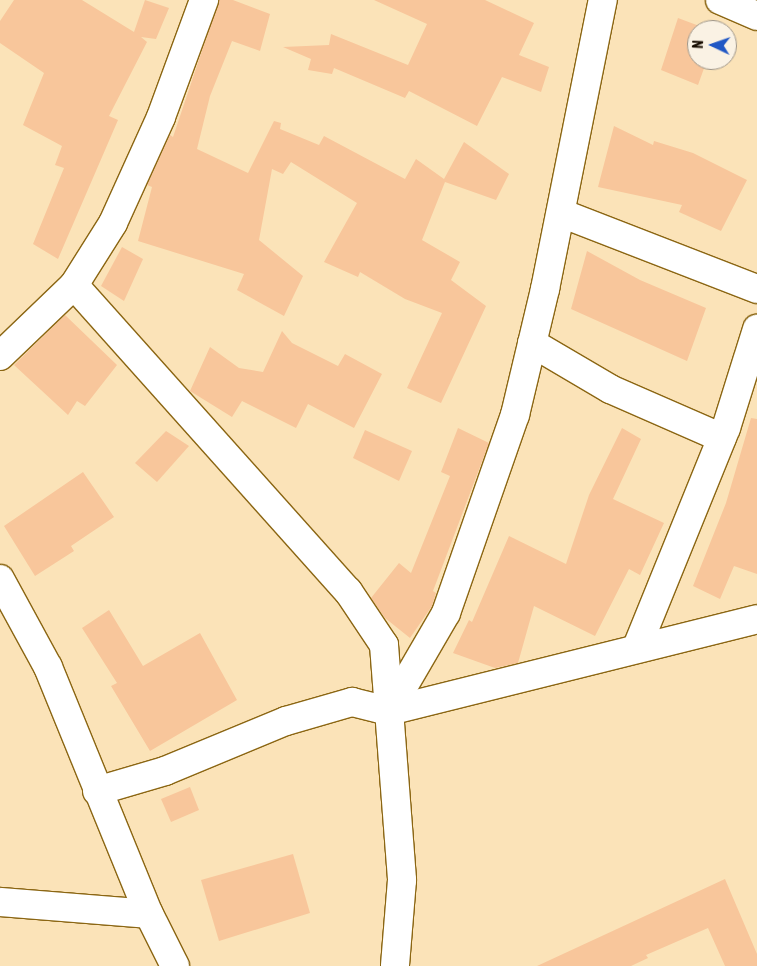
<!DOCTYPE html>
<style>
body{margin:0}
#map{position:relative;width:757px;height:966px;overflow:hidden;background:#fbe3b8;font-family:"Asap Condensed",sans-serif}
div>[style]{position:absolute}
.building>*{inset:0;background:#f8c69b}
.roads{filter:drop-shadow(1px 0 #8b6613) drop-shadow(-1px 0 #8b6613) drop-shadow(0 1px #8b6613) drop-shadow(0 -1px #8b6613)}
.street>*{height:28px;margin:-14px;padding:0 14px;transform-origin:14px;border-radius:14px;background:#fff}
.secondary>*{height:28px;margin:-14px;padding:0 14px;transform-origin:14px;border-radius:14px;background:#fff}
span{translate:-50% -50%;white-space:nowrap;text-align:center;line-height:1.15;-webkit-text-stroke:4px #faf2e4;paint-order:stroke}
.north{position:absolute;left:687px;top:20px;width:50px;height:50px;box-sizing:border-box;background:#faf2e4;border:1px solid #9f9689;border-radius:50%;rotate:273deg;font-size:14px;font-weight:700;line-height:20px;text-align:center;color:#170c00}
.north::after{content:'';display:block;margin:auto;width:18px;height:22px;background:#2057c4;clip-path:polygon(50% 0,100% 100%,50% 72%,0 100%)}
</style>
<div id="map">
<div class="building">
<i style="clip-path:polygon(14px 0,82px 0,134px 32px,145px 0,169px 8px,156px 39px,141px 37px,147px 42px,109px 116px,118px 120px,58px 259px,33px 244px,64px 168px,55px 165px,62px 146px,23px 125px,44px 73px,0 43px,0 21px)"></i>
<i style="clip-path:polygon(219px 0,233px 0,270px 14px,260px 51px,232px 41px,210px 96px,197px 149px,248px 173px,274px 121px,281px 123px,280px 129px,319px 145px,324px 136px,405px 179px,416px 159px,444px 179px,464px 142px,509px 174px,496px 200px,445px 182px,422px 240px,460px 262px,451px 280px,486px 306px,441px 403px,407px 388px,442px 313px,405px 299px,360px 272px,358px 277px,324px 262px,357px 203px,291px 162px,283px 174px,272px 169px,259px 240px,303px 276px,284px 316px,237px 290px,244px 274px,138px 241px,152px 187px,147px 185px,170px 135px,173px 137px)"></i>
<i style="clip-path:polygon(374px 0,485px 0,534px 23px,519px 55px,549px 67px,541px 92px,502px 77px,477px 126px,409px 91px,405px 98px,334px 68px,332px 74px,308px 70px,311px 59px,283px 47px,329px 45px,331px 34px,408px 65px,427px 24px)"></i>
<i style="clip-path:polygon(678px 18px,710px 30px,697px 30px,697px 60px,707px 60px,698px 85px,661px 70px)"></i>
<i style="clip-path:polygon(614px 126px,653px 145px,654px 141px,693px 153px,747px 180px,721px 231px,679px 212px,682px 205px,598px 187px)"></i>
<i style="clip-path:polygon(122px 247px,143px 259px,124px 301px,101px 286px)"></i>
<i style="clip-path:polygon(587px 251px,640px 280px,706px 308px,687px 361px,571px 309px)"></i>
<i style="clip-path:polygon(65px 315px,117px 365px,85px 406px,77px 401px,68px 415px,14px 365px)"></i>
<i style="clip-path:polygon(282px 331px,292px 343px,338px 366px,345px 354px,382px 374px,354px 428px,308px 404px,296px 428px,242px 401px,232px 417px,190px 391px,210px 347px,239px 368px,263px 372px)"></i>
<i style="clip-path:polygon(751px 418px,757px 419px,757px 574px,734px 566px,720px 599px,693px 586px,726px 503px)"></i>
<i style="clip-path:polygon(458px 428px,489px 443px,433px 591px,436px 593px,432px 606px,410px 638px,385px 618px,371px 598px,399px 563px,411px 573px,450px 476px,441px 472px)"></i>
<i style="clip-path:polygon(622px 428px,641px 439px,613px 499px,664px 523px,640px 575px,629px 569px,595px 636px,534px 606px,518px 663px,495px 668px,453px 653px,469px 620px,472px 622px,509px 536px,566px 564px,589px 495px)"></i>
<i style="clip-path:polygon(365px 430px,412px 451px,399px 481px,353px 458px)"></i>
<i style="clip-path:polygon(166px 431px,189px 446px,157px 482px,135px 463px)"></i>
<i style="clip-path:polygon(83px 472px,114px 517px,71px 546px,74px 551px,35px 576px,4px 526px)"></i>
<i style="clip-path:polygon(109px 610px,143px 666px,200px 633px,237px 700px,150px 751px,111px 686px,117px 683px,82px 628px)"></i>
<i style="clip-path:polygon(190px 787px,199px 810px,171px 822px,161px 799px)"></i>
<i style="clip-path:polygon(293px 854px,310px 913px,219px 941px,201px 880px)"></i>
<i style="clip-path:polygon(725px 879px,757px 954px,757px 966px,725px 966px,708px 928px,646px 955px,648px 958px,631px 966px,537px 966px)"></i>
</div>
<div class="roads">
<div class="street">
<i style="left:720px;top:0;width:40px;rotate:23.4deg"></i>
<i style="left:561px;top:213px;width:210px;rotate:21.2deg"></i>
<i style="left:74px;top:285px;width:411px;rotate:48.2deg"></i>
<i style="left:348px;top:591px;width:65px;rotate:56.3deg"></i>
<i style="left:384px;top:645px;width:236px;rotate:85.6deg"></i>
<i style="left:402px;top:880px;width:86px;rotate:94.7deg"></i>
<i style="left:532px;top:343px;width:91px;rotate:30.5deg"></i>
<i style="left:610px;top:389px;width:122px;rotate:23.6deg"></i>
<i style="left:0;top:356px;width:103px;rotate:-43.8deg"></i>
<i style="left:74px;top:285px;width:73px;rotate:-57.8deg"></i>
<i style="left:113px;top:223px;width:116px;rotate:-65.6deg"></i>
<i style="left:161px;top:117px;width:125px;rotate:-69.8deg"></i>
<i style="left:637px;top:647px;width:236px;rotate:-67.9deg"></i>
<i style="left:726px;top:428px;width:104px;rotate:-72.6deg"></i>
<i style="left:389px;top:711px;width:379px;rotate:-14deg"></i>
<i style="left:97px;top:791px;width:71px;rotate:-16.4deg"></i>
<i style="left:165px;top:771px;width:131px;rotate:-22.5deg"></i>
<i style="left:286px;top:721px;width:69px;rotate:-16.1deg"></i>
<i style="left:352px;top:702px;width:38px;rotate:14deg"></i>
<i style="left:389px;top:711px;width:113px;rotate:-59.8deg"></i>
<i style="left:446px;top:613px;width:210px;rotate:-70.8deg"></i>
<i style="left:515px;top:415px;width:130px;rotate:-76.6deg"></i>
<i style="left:545px;top:289px;width:295px;rotate:-78.7deg"></i>
<i style="left:0;top:902px;width:149px;rotate:4.6deg"></i>
</div>
<div class="secondary">
<i style="left:0;top:579px;width:100px;rotate:61.4deg"></i>
<i style="left:48px;top:667px;width:267px;rotate:67.8deg"></i>
<i style="left:149px;top:914px;width:58px;rotate:63.4deg"></i>
</div>
</div>
<div class="north">N</div>
</div>
